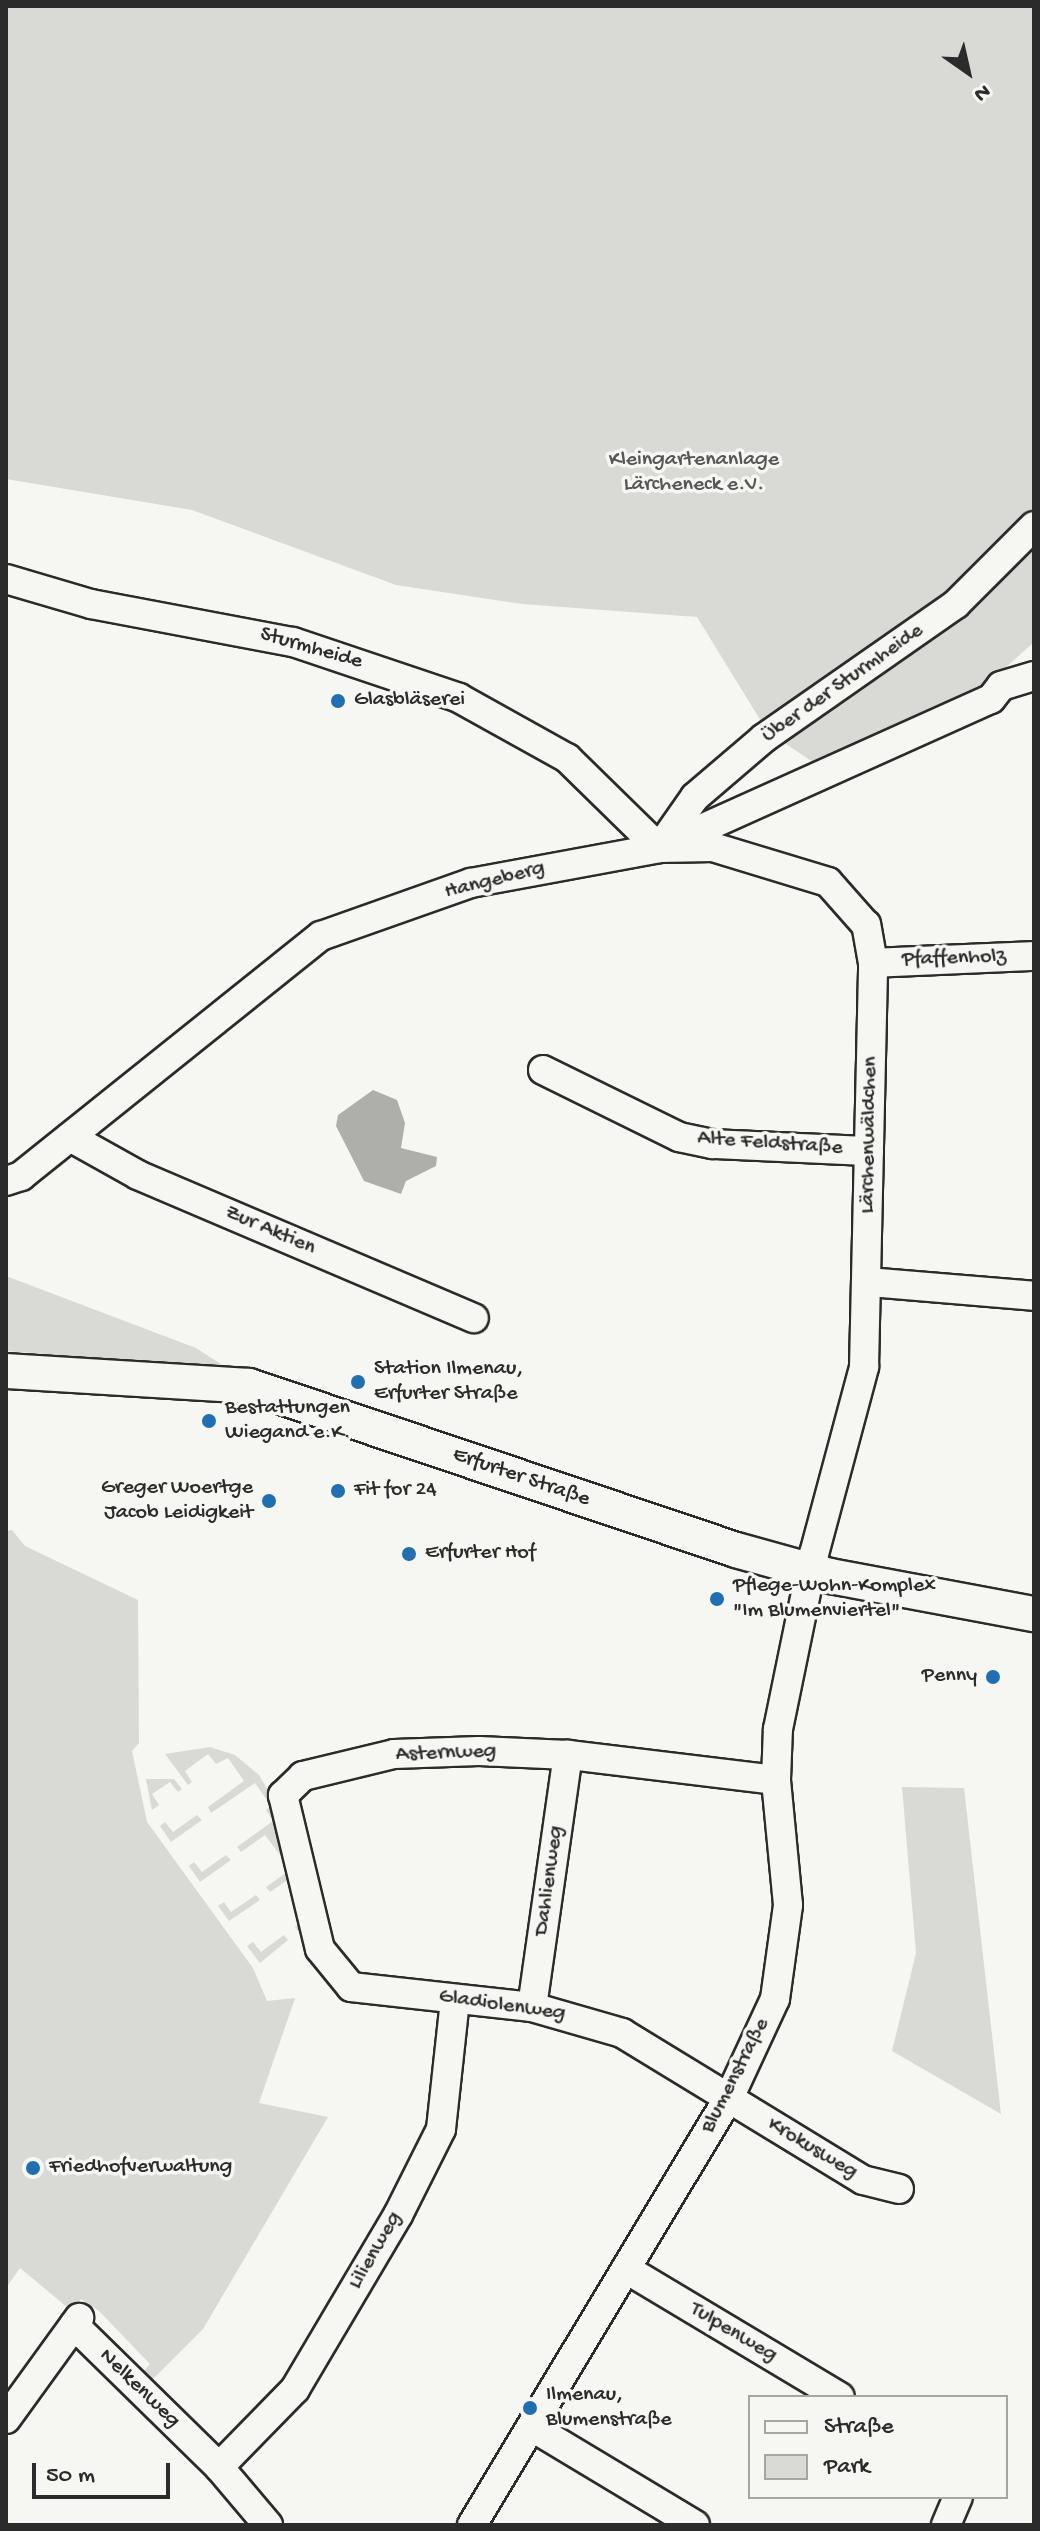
<!DOCTYPE html>
<meta charset="utf-8">
<style>
body{margin:0}
#map{position:relative;width:1040px;height:2531px;overflow:hidden;background:#f6f6f2;font-family:"Gochi Hand",sans-serif}
div>[style]{position:absolute}
.green>*{inset:0;background:#d9d9d5}
.water>*{inset:0;background:#aeaeab}
.roads{filter:drop-shadow(2px 0 #2b2b2b) drop-shadow(-2px 0 #2b2b2b) drop-shadow(0 2px #2b2b2b) drop-shadow(0 -2px #2b2b2b)}
.minor>*{height:28px;margin:-14px;padding:0 14px;transform-origin:14px;border-radius:14px;background:#f6f6f2}
.major>*{height:34px;margin:-17px;padding:0 17px;transform-origin:17px;border-radius:17px;background:#f6f6f2}
.dots>*{width:22px;height:22px;translate:-50% -50%;box-sizing:border-box;border:4px solid #f6f6f2;border-radius:50%}
span{translate:-50% -50%;white-space:nowrap;text-align:center;line-height:1.15;-webkit-text-stroke:7px #f6f6f2;paint-order:stroke}
.park-label{font-size:22px;color:#565656}
.street-label{font-size:22px;color:#2b2b2b}
.poi-label{font-size:22px;color:#2b2b2b}
.left{translate:0 -50%;text-align:left}
.right{translate:-100% -50%;text-align:right}
.frame{position:absolute;inset:0;border:8px solid #2b2b2b;pointer-events:none}
.legend{position:absolute;left:748px;top:2395px;width:260px;height:104px;box-sizing:border-box;background:#f6f6f2;border:2px solid #a5a5a2;margin:0;padding:10px 14px;list-style:none;font-size:24px;color:#2b2b2b}
.legend li{display:flex;align-items:center;gap:16px;height:40px}
.legend b{width:40px;border:2px solid #a5a5a2}
.north{position:absolute;left:928px;top:32px;width:80px;height:80px;-webkit-text-stroke:6px #f6f6f2;paint-order:stroke;rotate:146deg;font-size:22px;font-weight:700;line-height:32px;text-align:center;color:#2b2b2b}
.north::after{content:'';display:block;margin:auto;width:28px;height:36px;background:#2b2b2b;clip-path:polygon(50% 0,100% 100%,50% 72%,0 100%)}
.scale{position:absolute;left:32px;top:2463px;width:138px;height:36px;box-sizing:border-box;border:4px solid #2b2b2b;border-top:0;padding-left:10px;font-size:24px;line-height:28px;white-space:nowrap;color:#2b2b2b;-webkit-text-stroke:6px #f6f6f2;paint-order:stroke}
</style>
<div id="map">
<div class="green">
<i style="clip-path:polygon(6px 6px,1034px 6px,1034px 642px,983px 688px,820px 767px,767px 731px,697px 617px,522px 604px,396px 585px,192px 510px,6px 479px)"></i>
<i style="clip-path:polygon(6px 1276px,196px 1348px,227px 1368px,6px 1351px)"></i>
<i style="clip-path:polygon(12px 1530px,25px 1546px,138px 1600px,139px 1743px,132px 1751px,147px 1822px,253px 1968px,267px 2001px,295px 1998px,259px 2103px,328px 2117px,203px 2329px,146px 2386px,138px 2378px,150px 2364px,99px 2311px,81px 2299px,73px 2312px,20px 2268px,6px 2288px,6px 1531px)"></i>
<i style="clip-path:polygon(210px 1747px,235px 1755px,259px 1775px,276px 1804px,307px 1925px,298px 1931px,295px 1927px,304px 1921px,296px 1910px,299px 1899px,286px 1881px,270px 1892px,266px 1887px,290px 1870px,283px 1859px,265px 1835px,241px 1852px,237px 1847px,273px 1821px,266px 1810px,271px 1806px,255px 1783px,211px 1813px,208px 1807px,244px 1781px,228px 1758px,216px 1764px,208px 1754px,185px 1771px,192px 1782px,188px 1785px,165px 1754px)"></i>
<i style="clip-path:polygon(146px 1779px,174px 1779px,182px 1789px,178px 1792px,170px 1782px,152px 1794px,159px 1805px,152px 1810px)"></i>
<i style="clip-path:polygon(902px 1787px,964px 1788px,1001px 2114px,892px 2051px,916px 1953px)"></i>
<i style="clip-path:polygon(197px 1815px,202px 1820px,171px 1842px,160px 1826px,165px 1822px,173px 1832px)"></i>
<i style="clip-path:polygon(226px 1855px,231px 1860px,200px 1882px,189px 1866px,194px 1862px,202px 1872px)"></i>
<i style="clip-path:polygon(256px 1895px,260px 1900px,229px 1921px,218px 1906px,224px 1902px,231px 1912px)"></i>
<i style="clip-path:polygon(284px 1935px,288px 1940px,260px 1963px,247px 1946px,253px 1942px,261px 1952px)"></i>
</div>
<div class="water">
<i style="clip-path:polygon(373px 1090px,397px 1100px,405px 1123px,401px 1148px,437px 1157px,436px 1166px,406px 1181px,401px 1194px,364px 1181px,336px 1126px,338px 1115px)"></i>
</div>
<div class="roads">
<div class="minor">
<i style="left:6px;top:579px;width:89px;rotate:16.4deg"></i>
<i style="left:91px;top:604px;width:206px;rotate:10.7deg"></i>
<i style="left:293px;top:642px;width:175px;rotate:18.6deg"></i>
<i style="left:459px;top:698px;width:124px;rotate:29.1deg"></i>
<i style="left:567px;top:758px;width:129px;rotate:44.4deg"></i>
<i style="left:660px;top:847px;width:61px;rotate:-55deg"></i>
<i style="left:695px;top:797px;width:91px;rotate:-40.5deg"></i>
<i style="left:764px;top:738px;width:234px;rotate:-34.9deg"></i>
<i style="left:956px;top:604px;width:110px;rotate:-45deg"></i>
<i style="left:873px;top:963px;width:161px;rotate:-2.5deg"></i>
<i style="left:543px;top:1070px;width:152px;rotate:26.2deg"></i>
<i style="left:679px;top:1137px;width:35px;rotate:12deg"></i>
<i style="left:713px;top:1144px;width:156px;rotate:2.6deg"></i>
<i style="left:70px;top:1137px;width:78px;rotate:29.2deg"></i>
<i style="left:138px;top:1175px;width:365px;rotate:23.1deg"></i>
<i style="left:6px;top:1181px;width:16px;rotate:-18deg"></i>
<i style="left:21px;top:1176px;width:384px;rotate:-38.7deg"></i>
<i style="left:321px;top:936px;width:159px;rotate:-19.5deg"></i>
<i style="left:471px;top:883px;width:191px;rotate:-10.5deg"></i>
<i style="left:659px;top:848px;width:364px;rotate:-24.2deg"></i>
<i style="left:991px;top:699px;width:16px;rotate:-52deg"></i>
<i style="left:1001px;top:686px;width:34px;rotate:-17deg"></i>
<i style="left:869px;top:1282px;width:166px;rotate:4.8deg"></i>
<i style="left:776px;top:1780px;width:209px;rotate:-173.1deg"></i>
<i style="left:568px;top:1755px;width:89px;rotate:-177.4deg"></i>
<i style="left:479px;top:1751px;width:85px;rotate:178deg"></i>
<i style="left:394px;top:1754px;width:94px;rotate:166.4deg"></i>
<i style="left:303px;top:1776px;width:28px;rotate:136deg"></i>
<i style="left:283px;top:1795px;width:158px;rotate:76.5deg"></i>
<i style="left:320px;top:1949px;width:49px;rotate:50.8deg"></i>
<i style="left:351px;top:1987px;width:182px;rotate:6.3deg"></i>
<i style="left:532px;top:2007px;width:94px;rotate:16.1deg"></i>
<i style="left:622px;top:2033px;width:282px;rotate:31.4deg"></i>
<i style="left:863px;top:2180px;width:37px;rotate:14deg"></i>
<i style="left:532px;top:2007px;width:255px;rotate:-81.9deg"></i>
<i style="left:626px;top:2269px;width:249px;rotate:30.9deg"></i>
<i style="left:74px;top:2325px;width:203px;rotate:44.4deg"></i>
<i style="left:219px;top:2467px;width:76px;rotate:49.8deg"></i>
<i style="left:6px;top:2419px;width:125px;rotate:-54.1deg"></i>
<i style="left:532px;top:2427px;width:190px;rotate:31deg"></i>
<i style="left:219px;top:2467px;width:109px;rotate:-45.7deg"></i>
<i style="left:295px;top:2389px;width:202px;rotate:-59.4deg"></i>
<i style="left:398px;top:2215px;width:96px;rotate:-63.4deg"></i>
<i style="left:441px;top:2129px;width:130px;rotate:-83.8deg"></i>
<i style="left:472px;top:2525px;width:498px;rotate:-59deg"></i>
<i style="left:729px;top:2098px;width:109px;rotate:-65.1deg"></i>
<i style="left:775px;top:1999px;width:95px;rotate:-82.1deg"></i>
<i style="left:788px;top:1905px;width:126px;rotate:-95.5deg"></i>
<i style="left:776px;top:1780px;width:51px;rotate:-87.8deg"></i>
<i style="left:778px;top:1729px;width:179px;rotate:-78.4deg"></i>
<i style="left:814px;top:1554px;width:194px;rotate:-75deg"></i>
<i style="left:864px;top:1367px;width:404px;rotate:-88.7deg"></i>
<i style="left:873px;top:963px;width:39px;rotate:-100deg"></i>
<i style="left:866px;top:925px;width:57px;rotate:-131.5deg"></i>
<i style="left:828px;top:882px;width:120px;rotate:-163.1deg"></i>
<i style="left:713px;top:847px;width:54px;rotate:178.9deg"></i>
<i style="left:946px;top:2525px;width:30px;rotate:-67deg"></i>
</div>
<div class="major">
<i style="left:6px;top:1371px;width:243px;rotate:3.5deg"></i>
<i style="left:249px;top:1386px;width:514px;rotate:18.61deg"></i>
<i style="left:736px;top:1550px;width:98px;rotate:15.5deg"></i>
<i style="left:830px;top:1576px;width:208px;rotate:10.6deg"></i>
</div>
</div>
<div class="dots">
<i style="left:338px;top:701px;background:#1f6fb2"></i>
<i style="left:358px;top:1382px;background:#1f6fb2"></i>
<i style="left:209px;top:1421px;background:#1f6fb2"></i>
<i style="left:338px;top:1491px;background:#1f6fb2"></i>
<i style="left:269px;top:1501px;background:#1f6fb2"></i>
<i style="left:409px;top:1554px;background:#1f6fb2"></i>
<i style="left:717px;top:1599px;background:#1f6fb2"></i>
<i style="left:993px;top:1677px;background:#1f6fb2"></i>
<i style="left:33px;top:2168px;background:#1f6fb2"></i>
<i style="left:530px;top:2408px;background:#1f6fb2"></i>
</div>
<div class="park-label">
<span style="left:694px;top:473px">Kleingartenanlage<br>Lärcheneck e.V.</span>
</div>
<div class="street-label">
<span style="left:311px;top:649px;rotate:16deg">Sturmheide</span>
<span style="left:843px;top:684px;rotate:-35deg">Über der Sturmheide</span>
<span style="left:495px;top:881px;rotate:-14deg">Hangeberg</span>
<span style="left:954px;top:959px;rotate:-2deg">Pfaffenholz</span>
<span style="left:870px;top:1135px;rotate:-89deg">Lärchenwäldchen</span>
<span style="left:770px;top:1144px;rotate:4deg">Alte Feldstraße</span>
<span style="left:270px;top:1231px;rotate:23deg">Zur Aktien</span>
<span style="left:521px;top:1478px;rotate:19deg">Erfurter Straße</span>
<span style="left:446px;top:1754px;rotate:-2deg">Asternweg</span>
<span style="left:550px;top:1881px;rotate:-82deg">Dahlienweg</span>
<span style="left:502px;top:2006px;rotate:8deg">Gladiolenweg</span>
<span style="left:736px;top:2076px;rotate:-63deg">Blumenstraße</span>
<span style="left:812px;top:2149px;rotate:31deg">Krokusweg</span>
<span style="left:376px;top:2251px;rotate:-60deg">Lilienweg</span>
<span style="left:733px;top:2333px;rotate:31deg">Tulpenweg</span>
<span style="left:139px;top:2389px;rotate:44deg">Nelkenweg</span>
</div>
<div class="poi-label">
<span class="left" style="left:354px;top:701px">Glasbläserei</span>
<span class="left" style="left:374px;top:1382px">Station Ilmenau,<br>Erfurter Straße</span>
<span class="left" style="left:225px;top:1421px">Bestattungen<br>Wiegand e.K.</span>
<span class="right" style="left:253px;top:1501px">Greger Woertge<br>Jacob Leidigkeit</span>
<span class="left" style="left:354px;top:1491px">Fit for 24</span>
<span class="left" style="left:425px;top:1554px">Erfurter Hof</span>
<span class="left" style="left:733px;top:1599px">Pflege-Wohn-Komplex<br>"Im Blumenviertel"</span>
<span class="right" style="left:977px;top:1677px">Penny</span>
<span class="left" style="left:49px;top:2168px">Friedhofverwaltung</span>
<span class="left" style="left:546px;top:2408px">Ilmenau,<br>Blumenstraße</span>
</div>
<div class="frame"></div>
<ul class="legend">
<li><b style="height:10px;background:#f6f6f2"></b>Straße</li>
<li><b style="height:22px;background:#d9d9d5"></b>Park</li>
</ul>
<div class="north">N</div>
<div class="scale">50 m</div>
</div>
